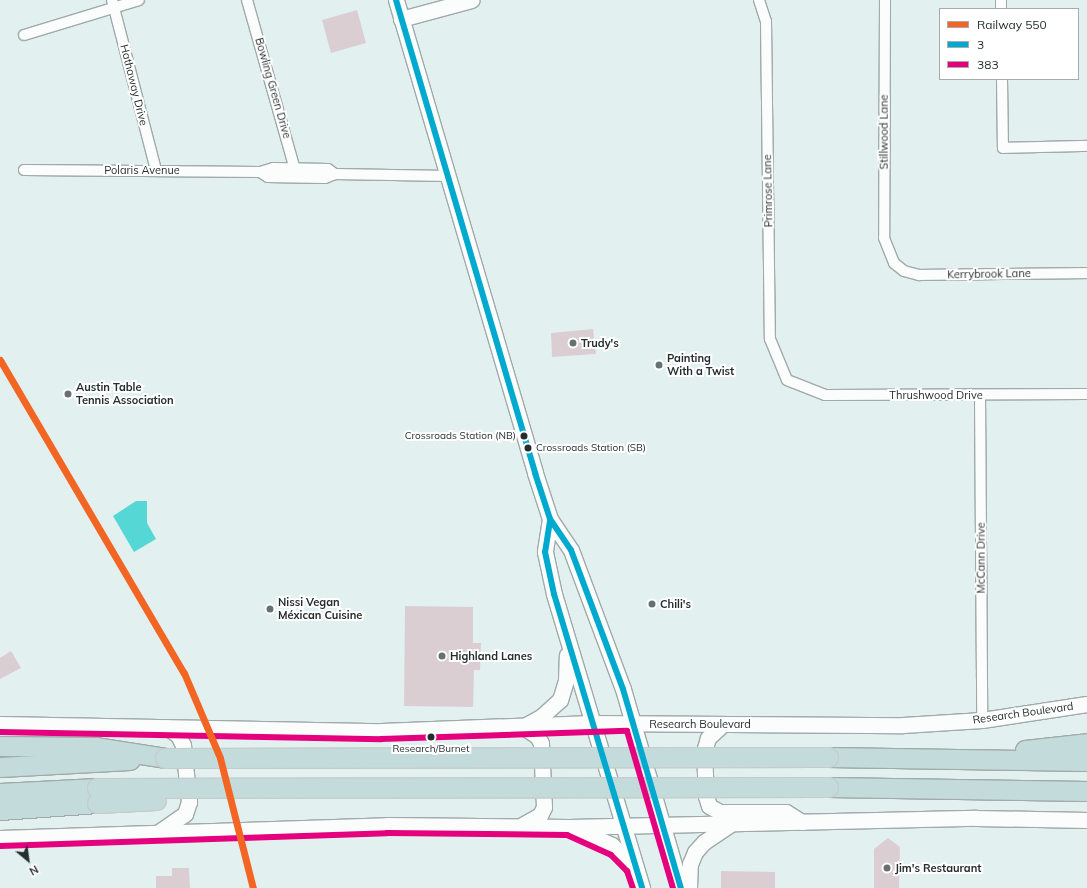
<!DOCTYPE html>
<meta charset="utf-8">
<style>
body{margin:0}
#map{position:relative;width:1087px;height:888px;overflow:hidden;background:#e2f0ef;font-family:Mulish,sans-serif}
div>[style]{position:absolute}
.water>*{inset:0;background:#55d8d5}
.building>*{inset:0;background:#dbced3}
.roads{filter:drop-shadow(1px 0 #9faaa9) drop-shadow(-1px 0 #9faaa9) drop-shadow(0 1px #9faaa9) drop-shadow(0 -1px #9faaa9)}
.street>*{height:10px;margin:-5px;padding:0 5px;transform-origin:5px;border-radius:5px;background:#fbfdfd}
.secondary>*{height:15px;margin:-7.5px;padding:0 7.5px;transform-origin:7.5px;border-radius:7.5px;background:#fbfdfd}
.highway>*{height:19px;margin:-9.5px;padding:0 9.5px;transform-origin:9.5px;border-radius:9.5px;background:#c3dcdb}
.bridges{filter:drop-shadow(1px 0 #c5cccb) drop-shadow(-1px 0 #c5cccb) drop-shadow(0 1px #c5cccb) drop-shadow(0 -1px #c5cccb)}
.highway-bridge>*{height:19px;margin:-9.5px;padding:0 9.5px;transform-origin:9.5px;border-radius:9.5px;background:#c3dcdb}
.bus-1>*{height:6px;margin:-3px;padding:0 3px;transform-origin:3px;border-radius:3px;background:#00a9ce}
.bus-2>*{height:6px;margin:-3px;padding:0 3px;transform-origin:3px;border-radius:3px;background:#e5007d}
.rail-1>*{height:7px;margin:-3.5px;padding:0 3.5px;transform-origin:3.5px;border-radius:3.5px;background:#f26522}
.dots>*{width:11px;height:11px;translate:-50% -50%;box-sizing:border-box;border:2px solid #fff;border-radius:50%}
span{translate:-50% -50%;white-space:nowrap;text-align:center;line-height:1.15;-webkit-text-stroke:4px #fff;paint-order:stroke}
.bus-label{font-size:10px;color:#242e2d}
.right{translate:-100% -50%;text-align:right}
.left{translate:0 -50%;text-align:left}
.street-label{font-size:11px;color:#242e2d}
.poi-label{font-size:11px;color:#242e2d;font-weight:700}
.legend{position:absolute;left:939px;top:8px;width:140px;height:72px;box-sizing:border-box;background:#fff;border:1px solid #a7abab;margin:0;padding:5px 7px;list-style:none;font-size:12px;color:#242e2d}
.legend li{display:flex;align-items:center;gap:8px;height:20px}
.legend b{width:20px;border:1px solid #a7abab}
.north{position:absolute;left:8px;top:840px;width:40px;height:40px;-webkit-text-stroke:3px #fff;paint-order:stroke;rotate:151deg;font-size:11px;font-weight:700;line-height:16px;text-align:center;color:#242e2d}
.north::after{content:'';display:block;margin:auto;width:14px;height:18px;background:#242e2d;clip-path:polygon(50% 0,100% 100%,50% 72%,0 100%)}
</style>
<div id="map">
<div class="water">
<i style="clip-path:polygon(136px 501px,147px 501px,147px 523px,156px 539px,134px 552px,113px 516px)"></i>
</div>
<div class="building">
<i style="clip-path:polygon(357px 10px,366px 43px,331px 53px,322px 20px)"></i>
<i style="clip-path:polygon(593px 329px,596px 354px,552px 357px,551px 333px)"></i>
<i style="clip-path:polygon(405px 606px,473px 607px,473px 643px,481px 643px,480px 670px,474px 670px,473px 707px,404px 706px)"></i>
<i style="clip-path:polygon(11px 651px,21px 668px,0 679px,0 658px)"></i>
<i style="clip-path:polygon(888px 838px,900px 847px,899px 888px,874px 888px,874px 849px)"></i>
<i style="clip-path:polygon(172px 868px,189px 868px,190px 888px,156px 888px,156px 876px,172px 876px)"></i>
<i style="clip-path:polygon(721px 871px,775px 872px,775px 888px,721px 888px)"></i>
</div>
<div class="roads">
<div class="street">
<i style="left:112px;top:0;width:176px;rotate:75.5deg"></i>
<i style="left:247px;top:0;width:180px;rotate:74.2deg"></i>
<i style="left:759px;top:0;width:22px;rotate:72deg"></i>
<i style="left:766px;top:21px;width:318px;rotate:89.3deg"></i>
<i style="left:770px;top:339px;width:44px;rotate:67.5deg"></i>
<i style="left:787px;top:380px;width:41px;rotate:21.5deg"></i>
<i style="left:825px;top:395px;width:262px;rotate:-0.2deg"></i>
<i style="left:885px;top:0;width:238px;rotate:90.2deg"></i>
<i style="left:884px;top:238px;width:27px;rotate:68deg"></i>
<i style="left:894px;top:263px;width:13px;rotate:39deg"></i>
<i style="left:904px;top:271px;width:16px;rotate:15deg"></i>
<i style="left:919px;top:275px;width:168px;rotate:-0.7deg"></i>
<i style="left:1001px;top:0;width:9px;rotate:90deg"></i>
<i style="left:24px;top:35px;width:120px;rotate:-16.9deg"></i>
<i style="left:1002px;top:79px;width:69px;rotate:89.2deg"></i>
<i style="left:1003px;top:148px;width:84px;rotate:-1.4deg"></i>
<i style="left:24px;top:170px;width:236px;rotate:0.5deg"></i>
<i style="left:260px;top:172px;width:14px;rotate:-17deg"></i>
<i style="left:273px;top:168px;width:55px;rotate:1deg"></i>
<i style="left:328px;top:169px;width:9px;rotate:36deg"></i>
<i style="left:260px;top:172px;width:9px;rotate:32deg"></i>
<i style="left:268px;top:177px;width:57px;rotate:1deg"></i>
<i style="left:325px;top:178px;width:11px;rotate:-22deg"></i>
<i style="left:335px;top:174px;width:114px;rotate:1deg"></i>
<i style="left:980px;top:395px;width:325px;rotate:89.6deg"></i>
</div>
<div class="secondary">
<i style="left:396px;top:0;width:493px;rotate:73.6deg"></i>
<i style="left:535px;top:473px;width:48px;rotate:71.9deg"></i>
<i style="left:550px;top:519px;width:37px;rotate:56deg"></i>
<i style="left:571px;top:550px;width:148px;rotate:69.5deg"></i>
<i style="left:623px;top:689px;width:207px;rotate:73.8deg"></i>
<i style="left:401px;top:19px;width:73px;rotate:-15deg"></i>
<i style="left:550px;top:519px;width:33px;rotate:99deg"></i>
<i style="left:545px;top:552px;width:43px;rotate:77.9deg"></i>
<i style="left:554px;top:594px;width:307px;rotate:73.3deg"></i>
<i style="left:0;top:724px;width:381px;rotate:1.1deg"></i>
<i style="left:381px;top:731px;width:211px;rotate:-2.2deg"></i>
<i style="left:592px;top:723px;width:311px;rotate:0.4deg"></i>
<i style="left:903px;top:725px;width:79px;rotate:-3.6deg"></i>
<i style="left:982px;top:720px;width:106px;rotate:-8.7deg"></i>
<i style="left:723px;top:724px;width:21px;rotate:137deg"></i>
<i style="left:708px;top:738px;width:14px;rotate:107deg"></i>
<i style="left:704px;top:751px;width:45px;rotate:87.5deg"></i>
<i style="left:706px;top:796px;width:10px;rotate:73deg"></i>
<i style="left:709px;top:806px;width:13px;rotate:29deg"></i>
<i style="left:720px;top:812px;width:66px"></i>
<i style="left:786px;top:812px;width:19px;rotate:32deg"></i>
<i style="left:526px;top:725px;width:18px;rotate:-29deg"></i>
<i style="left:542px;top:716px;width:24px;rotate:-42deg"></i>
<i style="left:560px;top:700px;width:21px;rotate:-73deg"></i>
<i style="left:566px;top:680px;width:25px;rotate:-88deg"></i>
<i style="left:522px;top:825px;width:21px;rotate:-29deg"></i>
<i style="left:540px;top:815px;width:9px;rotate:-63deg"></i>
<i style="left:544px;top:807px;width:64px;rotate:-92.7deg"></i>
<i style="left:541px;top:743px;width:8px;rotate:-120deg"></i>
<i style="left:537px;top:736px;width:17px;rotate:-147deg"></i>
<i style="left:576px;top:829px;width:39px;rotate:24deg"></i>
<i style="left:612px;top:845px;width:27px;rotate:45deg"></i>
<i style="left:159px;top:832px;width:32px;rotate:-35deg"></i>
<i style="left:185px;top:814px;width:13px;rotate:-72deg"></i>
<i style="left:189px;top:802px;width:57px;rotate:-96deg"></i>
<i style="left:183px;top:745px;width:11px;rotate:-117deg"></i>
<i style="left:178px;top:735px;width:14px;rotate:-146deg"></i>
<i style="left:0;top:838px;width:387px;rotate:-1.9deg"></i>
<i style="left:387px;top:825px;width:182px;rotate:0.6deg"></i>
<i style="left:569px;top:827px;width:407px;rotate:-1.3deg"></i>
<i style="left:976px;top:818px;width:111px;rotate:1deg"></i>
<i style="left:689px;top:888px;width:24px;rotate:-88deg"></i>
<i style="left:690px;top:864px;width:13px;rotate:-67deg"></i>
<i style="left:695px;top:852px;width:13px;rotate:-48deg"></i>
<i style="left:704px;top:842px;width:34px;rotate:-34deg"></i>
</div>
<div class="highway">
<i style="left:0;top:746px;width:95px;rotate:0.6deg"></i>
<i style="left:95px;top:747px;width:71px;rotate:8.9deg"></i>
<i style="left:1025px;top:750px;width:62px;rotate:-6.4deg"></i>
<i style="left:828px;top:757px;width:259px;rotate:0.9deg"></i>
<i style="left:0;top:767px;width:130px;rotate:-3.1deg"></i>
<i style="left:828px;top:787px;width:259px;rotate:0.9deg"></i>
<i style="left:0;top:793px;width:97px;rotate:-3deg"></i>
<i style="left:0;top:810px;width:97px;rotate:-4.1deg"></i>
</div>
</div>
<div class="bridges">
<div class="highway-bridge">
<i style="left:165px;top:758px;width:663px;rotate:-0.09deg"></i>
<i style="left:97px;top:788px;width:731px;rotate:-0.08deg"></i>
<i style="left:97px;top:803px;width:59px;rotate:-2.9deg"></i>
</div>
</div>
<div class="bus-1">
<i style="left:396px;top:0;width:493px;rotate:73.6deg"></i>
<i style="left:535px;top:473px;width:48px;rotate:71.9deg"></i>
<i style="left:550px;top:519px;width:37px;rotate:56deg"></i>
<i style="left:571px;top:550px;width:148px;rotate:69.5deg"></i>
<i style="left:623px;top:689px;width:207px;rotate:73.8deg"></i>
<i style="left:550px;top:521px;width:31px;rotate:99deg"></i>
<i style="left:545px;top:552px;width:43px;rotate:77.9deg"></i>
<i style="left:554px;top:594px;width:307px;rotate:73.3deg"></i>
</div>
<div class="bus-2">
<i style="left:0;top:732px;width:381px;rotate:1.1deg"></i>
<i style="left:381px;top:739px;width:246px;rotate:-1.9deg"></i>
<i style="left:627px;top:731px;width:164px;rotate:73.7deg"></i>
<i style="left:0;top:846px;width:387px;rotate:-1.9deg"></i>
<i style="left:387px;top:833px;width:180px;rotate:0.6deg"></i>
<i style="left:567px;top:835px;width:48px;rotate:24.4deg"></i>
<i style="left:611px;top:855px;width:23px;rotate:45deg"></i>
<i style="left:627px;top:871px;width:18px;rotate:71deg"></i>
</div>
<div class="rail-1">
<i style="left:0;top:360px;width:363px;rotate:59.6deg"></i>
<i style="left:184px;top:673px;width:92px;rotate:67deg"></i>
<i style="left:220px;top:758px;width:134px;rotate:75.8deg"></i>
</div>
<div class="dots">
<i style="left:573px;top:343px;background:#667271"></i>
<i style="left:659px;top:365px;background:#667271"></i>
<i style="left:68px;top:394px;background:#667271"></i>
<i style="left:524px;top:436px;background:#242e2d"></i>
<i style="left:528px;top:448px;background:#242e2d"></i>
<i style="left:652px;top:604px;background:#667271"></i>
<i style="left:270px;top:609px;background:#667271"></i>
<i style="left:442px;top:656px;background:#667271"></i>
<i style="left:431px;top:737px;background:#242e2d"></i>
<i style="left:887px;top:868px;background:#667271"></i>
</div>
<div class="bus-label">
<span class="right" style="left:516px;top:436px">Crossroads Station (NB)</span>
<span class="left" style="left:536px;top:448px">Crossroads Station (SB)</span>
<span style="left:431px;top:749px">Research/Burnet</span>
</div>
<div class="street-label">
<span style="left:134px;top:85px;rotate:76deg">Hathaway Drive</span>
<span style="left:273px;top:88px;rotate:74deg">Bowling Green Drive</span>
<span style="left:884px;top:132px;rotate:-90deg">Stillwood Lane</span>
<span style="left:142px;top:170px">Polaris Avenue</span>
<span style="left:768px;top:191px;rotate:-91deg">Primrose Lane</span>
<span style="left:989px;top:274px;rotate:-1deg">Kerrybrook Lane</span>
<span style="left:936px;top:395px">Thrushwood Drive</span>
<span style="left:981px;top:558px;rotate:-90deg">McCann Drive</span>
<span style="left:1023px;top:713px;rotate:-8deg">Research Boulevard</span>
<span style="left:700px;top:724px">Research Boulevard</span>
</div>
<div class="poi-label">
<span class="left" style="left:581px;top:343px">Trudy's</span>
<span class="left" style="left:667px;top:365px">Painting<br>With a Twist</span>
<span class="left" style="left:76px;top:394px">Austin Table<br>Tennis Association</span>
<span class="left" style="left:278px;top:609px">Nissi Vegan<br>Méxican Cuisine</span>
<span class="left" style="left:660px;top:604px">Chili's</span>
<span class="left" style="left:450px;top:656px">Highland Lanes</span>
<span class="left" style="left:895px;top:868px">Jim's Restaurant</span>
</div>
<ul class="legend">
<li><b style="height:5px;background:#f26522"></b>Railway 550</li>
<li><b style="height:5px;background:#00a9ce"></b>3</li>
<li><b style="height:5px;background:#e5007d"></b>383</li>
</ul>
<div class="north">N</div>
</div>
